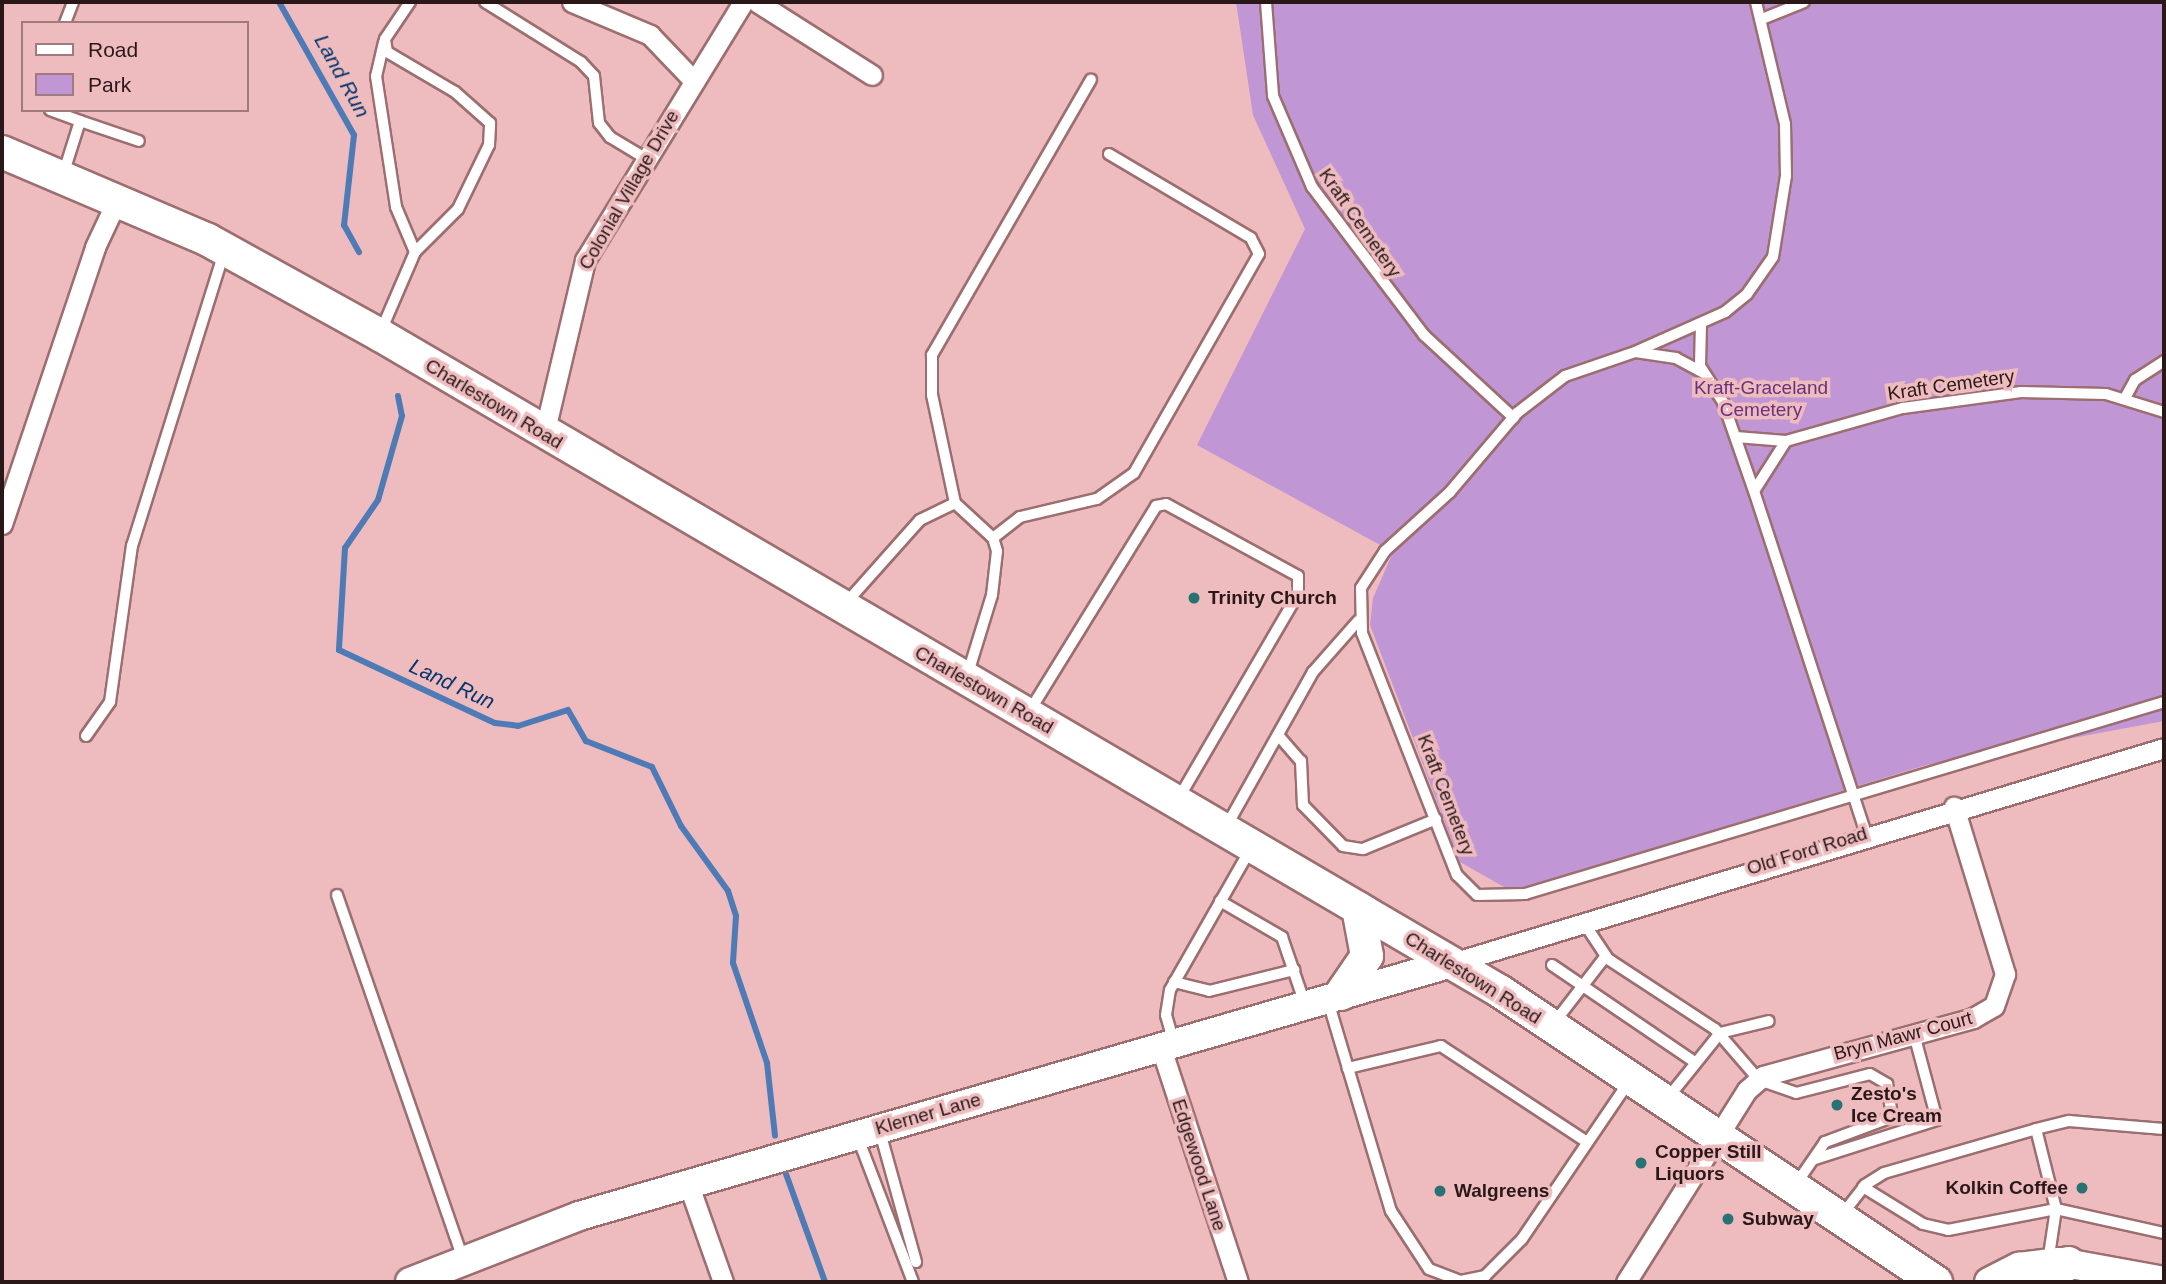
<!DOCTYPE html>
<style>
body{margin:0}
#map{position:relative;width:2166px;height:1284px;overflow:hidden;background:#eebcbe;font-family:Arial,sans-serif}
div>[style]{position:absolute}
.green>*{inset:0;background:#c196d4}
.stream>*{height:6px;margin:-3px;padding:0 3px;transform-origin:3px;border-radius:3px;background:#4e7bb6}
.roads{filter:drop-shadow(2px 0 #9c6e70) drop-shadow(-2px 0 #9c6e70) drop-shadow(0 2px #9c6e70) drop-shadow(0 -2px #9c6e70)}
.lane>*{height:10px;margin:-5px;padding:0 5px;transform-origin:5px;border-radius:5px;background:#fff}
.street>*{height:19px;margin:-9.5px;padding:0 9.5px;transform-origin:9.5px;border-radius:9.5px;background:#fff}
.secondary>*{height:28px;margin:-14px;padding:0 14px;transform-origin:14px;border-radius:14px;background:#fff}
.primary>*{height:32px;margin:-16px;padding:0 16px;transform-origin:16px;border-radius:16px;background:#fff}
.dots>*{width:19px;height:19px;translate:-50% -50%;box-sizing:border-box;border:4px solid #eebcbe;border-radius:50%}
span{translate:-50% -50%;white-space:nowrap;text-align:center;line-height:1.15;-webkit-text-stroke:7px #eebcbe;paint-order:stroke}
.street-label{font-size:19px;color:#2a1819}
.park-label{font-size:19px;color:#69317e}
.poi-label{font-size:19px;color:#2a1819;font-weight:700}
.left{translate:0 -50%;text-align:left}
.right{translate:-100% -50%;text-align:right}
.water-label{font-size:21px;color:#04356c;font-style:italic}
.frame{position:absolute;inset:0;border:4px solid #2a1819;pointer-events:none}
.legend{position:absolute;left:21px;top:21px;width:228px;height:91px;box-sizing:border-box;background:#eebcbe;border:2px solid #a07a7c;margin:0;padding:9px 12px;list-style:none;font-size:21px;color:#2a1819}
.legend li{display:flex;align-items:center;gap:14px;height:35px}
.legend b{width:35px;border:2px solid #a07a7c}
</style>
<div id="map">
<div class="green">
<i style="clip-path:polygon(1236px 2px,2164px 2px,2164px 721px,1926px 765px,1513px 892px,1460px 862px,1370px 625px,1373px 598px,1393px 552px,1197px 445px,1305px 229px,1253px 115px)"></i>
</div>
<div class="stream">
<i style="left:279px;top:2px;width:153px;rotate:60.6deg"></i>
<i style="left:354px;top:135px;width:91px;rotate:96.3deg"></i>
<i style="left:344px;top:225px;width:31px;rotate:61deg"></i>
<i style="left:398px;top:396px;width:20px;rotate:79deg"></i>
<i style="left:402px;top:416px;width:87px;rotate:105.9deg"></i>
<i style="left:378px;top:500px;width:58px;rotate:124.5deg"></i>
<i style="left:345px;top:548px;width:102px;rotate:93.4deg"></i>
<i style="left:339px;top:650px;width:172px;rotate:25.1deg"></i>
<i style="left:495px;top:723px;width:23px;rotate:7deg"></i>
<i style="left:518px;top:726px;width:52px;rotate:-17.7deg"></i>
<i style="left:568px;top:710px;width:36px;rotate:60deg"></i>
<i style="left:586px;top:741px;width:71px;rotate:21.5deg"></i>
<i style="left:652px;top:767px;width:66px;rotate:63.8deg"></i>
<i style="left:681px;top:826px;width:80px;rotate:54.1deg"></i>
<i style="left:728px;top:891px;width:26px;rotate:72deg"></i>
<i style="left:736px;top:916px;width:47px;rotate:93.7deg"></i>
<i style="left:733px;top:963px;width:106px;rotate:71.2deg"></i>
<i style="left:767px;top:1063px;width:73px;rotate:83.7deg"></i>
<i style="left:786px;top:1174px;width:115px;rotate:70.1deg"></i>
</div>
<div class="roads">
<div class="lane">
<i style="left:485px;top:2px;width:113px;rotate:32deg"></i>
<i style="left:581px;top:62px;width:19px;rotate:47deg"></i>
<i style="left:594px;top:76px;width:47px;rotate:83.9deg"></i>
<i style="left:599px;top:123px;width:18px;rotate:52deg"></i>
<i style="left:610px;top:137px;width:41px;rotate:31deg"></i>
<i style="left:1266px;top:2px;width:94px;rotate:85.7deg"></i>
<i style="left:1273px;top:96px;width:99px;rotate:66.8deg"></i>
<i style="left:1312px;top:187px;width:186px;rotate:52.9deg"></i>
<i style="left:1424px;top:335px;width:122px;rotate:42.7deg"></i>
<i style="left:1762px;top:19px;width:45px;rotate:-22deg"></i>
<i style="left:65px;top:23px;width:22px;rotate:-69deg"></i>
<i style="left:384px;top:42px;width:35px;rotate:103deg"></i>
<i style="left:376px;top:76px;width:133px;rotate:81.3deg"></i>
<i style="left:396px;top:207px;width:49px;rotate:67.1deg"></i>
<i style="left:50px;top:110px;width:32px;rotate:20deg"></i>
<i style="left:80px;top:121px;width:57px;rotate:107.5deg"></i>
<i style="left:80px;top:121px;width:62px;rotate:18.7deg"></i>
<i style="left:1701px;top:324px;width:42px;rotate:91.4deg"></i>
<i style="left:1700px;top:366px;width:43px;rotate:57.4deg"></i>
<i style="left:1723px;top:402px;width:94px;rotate:70.8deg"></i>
<i style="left:381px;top:331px;width:86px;rotate:-66.7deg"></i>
<i style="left:415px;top:252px;width:61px;rotate:-45deg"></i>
<i style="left:458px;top:209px;width:71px;rotate:-64.2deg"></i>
<i style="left:489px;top:145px;width:22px;rotate:-87deg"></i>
<i style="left:490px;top:123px;width:47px;rotate:-138.5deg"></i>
<i style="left:455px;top:92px;width:79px;rotate:-149.5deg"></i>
<i style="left:387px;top:52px;width:13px;rotate:-99deg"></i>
<i style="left:385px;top:39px;width:45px;rotate:-56deg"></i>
<i style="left:1637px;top:351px;width:96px;rotate:-23.9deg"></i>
<i style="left:1725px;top:312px;width:28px;rotate:-39deg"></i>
<i style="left:1747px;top:294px;width:45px;rotate:-54.9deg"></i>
<i style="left:1773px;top:257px;width:82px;rotate:-80.9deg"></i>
<i style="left:1786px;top:176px;width:52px;rotate:-91.1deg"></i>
<i style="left:1785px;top:124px;width:125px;rotate:-103.4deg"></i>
<i style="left:1702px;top:372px;width:30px;rotate:-152deg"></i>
<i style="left:1676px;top:358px;width:41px;rotate:-171.7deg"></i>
<i style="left:1635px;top:352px;width:74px;rotate:161.1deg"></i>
<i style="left:1565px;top:376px;width:61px;rotate:142.4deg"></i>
<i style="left:1517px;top:413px;width:104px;rotate:130.3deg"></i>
<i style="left:1450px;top:492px;width:88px;rotate:137.8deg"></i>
<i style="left:1385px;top:551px;width:44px;rotate:123deg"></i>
<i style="left:1361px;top:588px;width:45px;rotate:88.7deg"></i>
<i style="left:1362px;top:633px;width:260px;rotate:68.6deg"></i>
<i style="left:1457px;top:875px;width:28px;rotate:45deg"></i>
<i style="left:1477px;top:895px;width:48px;rotate:-1.2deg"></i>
<i style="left:1525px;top:894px;width:667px;rotate:-16.72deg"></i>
<i style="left:2125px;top:398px;width:21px;rotate:-61deg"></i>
<i style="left:2135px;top:380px;width:35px;rotate:-33deg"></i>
<i style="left:1736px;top:437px;width:50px;rotate:4.6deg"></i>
<i style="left:1786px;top:441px;width:122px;rotate:-15.8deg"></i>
<i style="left:1903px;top:408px;width:119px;rotate:-7.7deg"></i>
<i style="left:2021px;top:392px;width:85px;rotate:1.3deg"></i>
<i style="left:2106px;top:394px;width:61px;rotate:17.2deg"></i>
<i style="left:1786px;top:441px;width:59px;rotate:122.6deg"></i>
<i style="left:1754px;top:491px;width:360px;rotate:71.9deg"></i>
<i style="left:993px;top:538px;width:34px;rotate:-38deg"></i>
<i style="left:1020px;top:517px;width:79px;rotate:-13.2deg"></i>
<i style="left:1097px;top:499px;width:45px;rotate:-35.1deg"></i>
<i style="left:1134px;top:473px;width:252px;rotate:-60.3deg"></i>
<i style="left:1259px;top:254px;width:18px;rotate:-117deg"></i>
<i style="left:1251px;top:238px;width:165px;rotate:-149.4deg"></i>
<i style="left:846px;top:603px;width:111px;rotate:-48.3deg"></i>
<i style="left:920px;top:520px;width:39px;rotate:-26deg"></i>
<i style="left:968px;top:673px;width:82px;rotate:-72.9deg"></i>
<i style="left:992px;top:595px;width:44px;rotate:-83.5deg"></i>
<i style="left:997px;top:551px;width:14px;rotate:-107deg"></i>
<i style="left:993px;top:538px;width:52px;rotate:-137.4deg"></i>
<i style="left:955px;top:503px;width:110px;rotate:-102deg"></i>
<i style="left:932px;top:395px;width:40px;rotate:-90deg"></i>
<i style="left:932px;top:355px;width:318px;rotate:-60deg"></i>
<i style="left:1029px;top:712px;width:242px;rotate:-58.3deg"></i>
<i style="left:1156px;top:506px;width:10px;rotate:-11deg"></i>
<i style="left:1166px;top:504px;width:150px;rotate:28.6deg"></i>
<i style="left:1298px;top:576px;width:18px;rotate:90deg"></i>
<i style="left:1298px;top:594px;width:238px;rotate:120.3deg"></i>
<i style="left:1278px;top:735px;width:35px;rotate:49deg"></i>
<i style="left:1301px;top:761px;width:44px;rotate:87.4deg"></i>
<i style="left:1303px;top:805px;width:57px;rotate:45.7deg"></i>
<i style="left:1343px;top:846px;width:20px;rotate:9deg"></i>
<i style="left:1363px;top:849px;width:79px;rotate:-22.3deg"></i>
<i style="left:86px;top:736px;width:42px;rotate:-54.8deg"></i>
<i style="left:110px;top:702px;width:158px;rotate:-82deg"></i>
<i style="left:132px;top:546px;width:307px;rotate:-72.6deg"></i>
<i style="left:1226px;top:827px;width:178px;rotate:-60.7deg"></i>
<i style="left:1313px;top:672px;width:68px;rotate:-48.6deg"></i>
<i style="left:337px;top:895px;width:384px;rotate:70.9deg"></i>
<i style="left:1220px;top:901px;width:72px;rotate:30.1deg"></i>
<i style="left:1282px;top:937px;width:71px;rotate:71.1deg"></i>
<i style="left:1582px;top:920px;width:47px;rotate:56.3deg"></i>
<i style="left:1608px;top:959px;width:128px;rotate:33.2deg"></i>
<i style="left:1715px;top:1029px;width:67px;rotate:49.2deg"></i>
<i style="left:1759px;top:1080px;width:39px;rotate:19deg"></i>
<i style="left:1796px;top:1093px;width:76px;rotate:-14.4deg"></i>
<i style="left:1870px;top:1074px;width:20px;rotate:30deg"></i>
<i style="left:1887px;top:1084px;width:33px;rotate:81deg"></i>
<i style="left:1892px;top:1117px;width:72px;rotate:159.5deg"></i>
<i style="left:1825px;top:1142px;width:51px;rotate:124.6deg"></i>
<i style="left:1552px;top:965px;width:174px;rotate:34.2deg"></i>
<i style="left:1174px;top:982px;width:36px;rotate:14deg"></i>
<i style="left:1209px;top:991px;width:88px;rotate:-13.9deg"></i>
<i style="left:1328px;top:1001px;width:70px;rotate:73.4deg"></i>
<i style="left:1554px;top:1023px;width:83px;rotate:-52.3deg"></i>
<i style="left:1174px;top:1043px;width:29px;rotate:-106deg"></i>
<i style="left:1166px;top:1015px;width:25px;rotate:-81deg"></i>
<i style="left:1170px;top:990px;width:161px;rotate:-60.3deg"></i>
<i style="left:1667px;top:1099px;width:85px;rotate:-51.2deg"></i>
<i style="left:1720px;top:1033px;width:50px;rotate:-13.8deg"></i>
<i style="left:2036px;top:1129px;width:82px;rotate:76deg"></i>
<i style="left:2056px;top:1209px;width:54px;rotate:98.6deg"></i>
<i style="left:880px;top:1132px;width:135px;rotate:74.5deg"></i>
<i style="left:858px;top:1138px;width:154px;rotate:69.1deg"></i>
<i style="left:1587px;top:1142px;width:175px;rotate:-146.7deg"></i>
<i style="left:1441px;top:1046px;width:96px;rotate:166.7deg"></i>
<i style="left:1348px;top:1068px;width:149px;rotate:73.3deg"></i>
<i style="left:1391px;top:1211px;width:69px;rotate:56.8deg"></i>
<i style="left:1429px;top:1269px;width:34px;rotate:21deg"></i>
<i style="left:1461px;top:1281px;width:25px;rotate:-12deg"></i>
<i style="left:1485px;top:1276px;width:52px;rotate:-45deg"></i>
<i style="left:1522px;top:1239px;width:189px;rotate:-55.8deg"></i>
<i style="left:1815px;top:1159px;width:128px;rotate:-17.7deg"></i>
<i style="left:1937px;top:1120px;width:89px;rotate:-105deg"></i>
<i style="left:1863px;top:1187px;width:70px;rotate:31.7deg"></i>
<i style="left:1923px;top:1224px;width:26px;rotate:13deg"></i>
<i style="left:1948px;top:1230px;width:110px;rotate:-11deg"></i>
<i style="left:2056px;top:1209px;width:111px;rotate:12.5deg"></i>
<i style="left:1841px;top:1216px;width:39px;rotate:-52deg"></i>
<i style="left:1865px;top:1185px;width:22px;rotate:-32deg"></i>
<i style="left:1884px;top:1173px;width:158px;rotate:-16.1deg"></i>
<i style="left:2036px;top:1129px;width:34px;rotate:-14deg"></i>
<i style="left:2069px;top:1121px;width:95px;rotate:4.8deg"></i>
</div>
<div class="street">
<i style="left:572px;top:2px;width:85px;rotate:22.9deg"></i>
<i style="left:650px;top:35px;width:64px;rotate:46.3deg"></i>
<i style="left:757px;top:2px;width:136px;rotate:32.4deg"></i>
<i style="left:544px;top:434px;width:179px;rotate:-76.7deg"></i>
<i style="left:585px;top:260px;width:303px;rotate:-58.5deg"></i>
<i style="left:2px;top:524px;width:292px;rotate:-71.4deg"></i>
<i style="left:95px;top:247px;width:52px;rotate:-64.9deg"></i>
<i style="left:1452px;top:963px;width:744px;rotate:-16.8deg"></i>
<i style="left:1161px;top:1048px;width:246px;rotate:71.8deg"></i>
<i style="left:688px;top:1183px;width:105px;rotate:70.5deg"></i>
<i style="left:1626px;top:1282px;width:227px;rotate:-57.8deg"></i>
<i style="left:1747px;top:1090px;width:21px;rotate:-41deg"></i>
<i style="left:1763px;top:1076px;width:218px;rotate:-15.4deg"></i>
<i style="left:1973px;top:1018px;width:24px;rotate:-30deg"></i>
<i style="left:1994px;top:1006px;width:34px;rotate:-71deg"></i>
<i style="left:2005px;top:974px;width:175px;rotate:-107deg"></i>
</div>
<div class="secondary">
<i style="left:410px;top:1282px;width:181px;rotate:-21.3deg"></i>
<i style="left:579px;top:1216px;width:909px;rotate:-16.16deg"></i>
<i style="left:1989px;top:1282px;width:34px;rotate:-27deg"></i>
<i style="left:2019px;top:1267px;width:41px;rotate:-7deg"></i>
<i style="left:2060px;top:1262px;width:106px;rotate:10.4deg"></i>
</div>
<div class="primary">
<i style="left:2px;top:152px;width:224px;rotate:23.1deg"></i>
<i style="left:208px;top:240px;width:196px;rotate:28.9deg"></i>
<i style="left:380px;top:335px;width:1299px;rotate:30.37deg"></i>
<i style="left:1501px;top:992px;width:523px;rotate:33.69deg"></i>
<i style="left:1341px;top:994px;width:46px;rotate:-55.6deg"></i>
<i style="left:1367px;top:956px;width:49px;rotate:-100.6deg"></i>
<i style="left:2044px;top:1282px;width:31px;rotate:-38deg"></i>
</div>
</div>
<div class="dots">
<i style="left:1194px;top:598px;background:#287273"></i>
<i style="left:1837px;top:1105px;background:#287273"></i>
<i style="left:1641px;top:1163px;background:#287273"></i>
<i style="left:2082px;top:1188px;background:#287273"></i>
<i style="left:1440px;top:1191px;background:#287273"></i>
<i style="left:1728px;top:1219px;background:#287273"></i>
</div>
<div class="street-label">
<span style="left:629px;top:190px;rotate:-60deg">Colonial Village Drive</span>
<span style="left:1360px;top:223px;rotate:55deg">Kraft Cemetery</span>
<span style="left:1951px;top:385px;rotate:-8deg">Kraft Cemetery</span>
<span style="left:494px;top:404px;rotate:31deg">Charlestown Road</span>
<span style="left:984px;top:690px;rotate:30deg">Charlestown Road</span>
<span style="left:1446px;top:795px;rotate:69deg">Kraft Cemetery</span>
<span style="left:1807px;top:851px;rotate:-17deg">Old Ford Road</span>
<span style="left:1473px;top:978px;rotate:32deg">Charlestown Road</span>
<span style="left:1903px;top:1036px;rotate:-15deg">Bryn Mawr Court</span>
<span style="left:928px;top:1114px;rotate:-16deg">Klerner Lane</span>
<span style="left:1199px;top:1165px;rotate:72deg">Edgewood Lane</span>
</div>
<div class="park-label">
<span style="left:1761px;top:399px">Kraft-Graceland<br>Cemetery</span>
</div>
<div class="poi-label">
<span class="left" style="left:1208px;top:598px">Trinity Church</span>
<span class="left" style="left:1851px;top:1105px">Zesto's<br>Ice Cream</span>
<span class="left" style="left:1655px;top:1163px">Copper Still<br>Liquors</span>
<span class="right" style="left:2068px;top:1188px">Kolkin Coffee</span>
<span class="left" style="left:1454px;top:1191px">Walgreens</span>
<span class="left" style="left:1742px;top:1219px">Subway</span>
</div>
<div class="water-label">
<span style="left:342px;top:76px;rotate:61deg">Land Run</span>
<span style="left:452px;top:684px;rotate:25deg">Land Run</span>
</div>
<div class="frame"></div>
<ul class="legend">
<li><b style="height:9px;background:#fff"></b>Road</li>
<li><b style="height:19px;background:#c196d4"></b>Park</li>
</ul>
</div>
